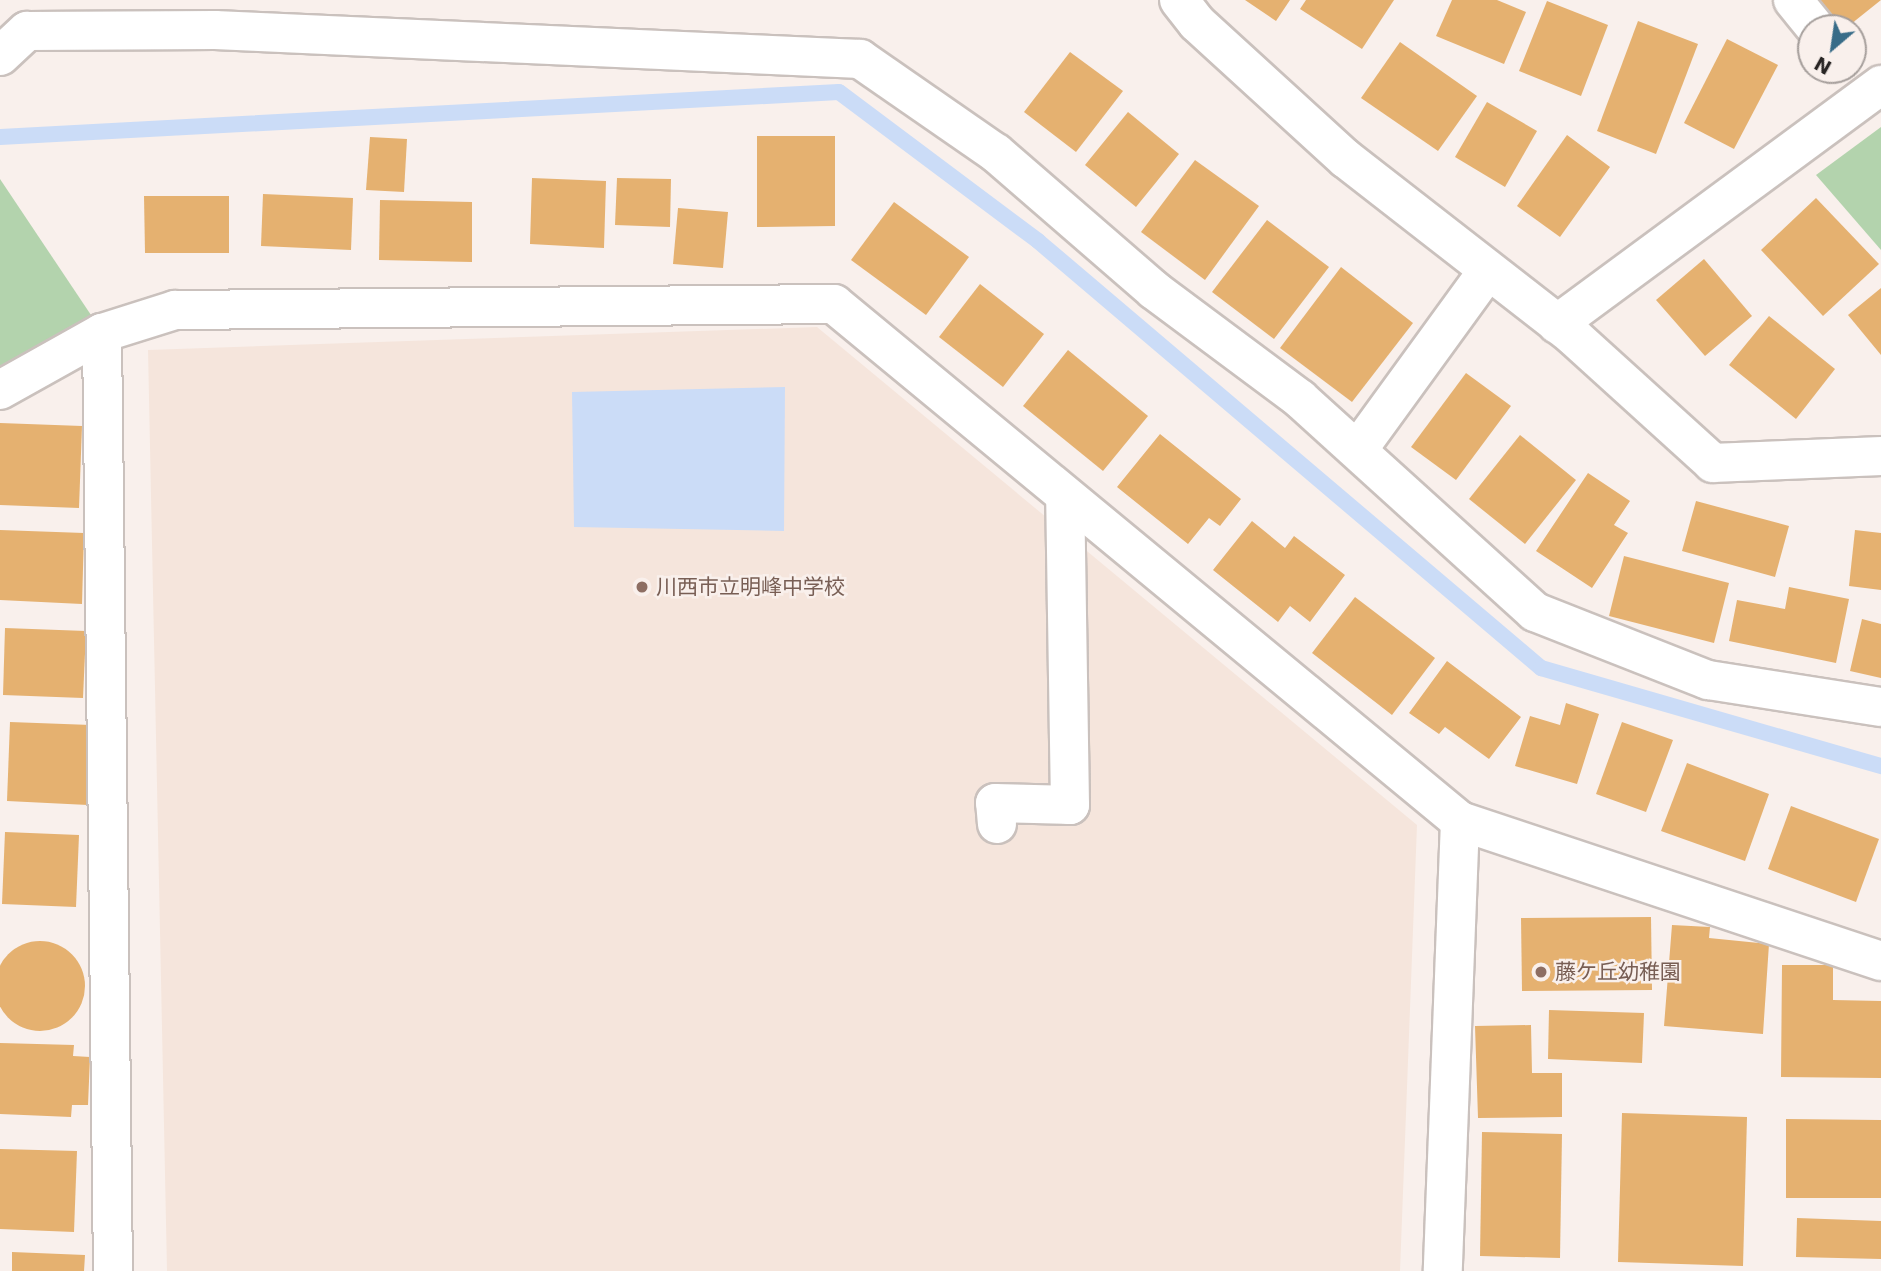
<!DOCTYPE html>
<meta charset="utf-8">
<style>
body{margin:0}
#map{position:relative;width:1881px;height:1271px;overflow:hidden;background:#f9f0ec;font-family:"DejaVu Sans","Noto Sans JP",sans-serif}
div>[style]{position:absolute}
.built>*{inset:0;background:#f5e5dc}
.green>*{inset:0;background:#b3d3ad}
.water>*{inset:0;background:#cbdcf7}
.stream>*{height:16px;margin:-8px;padding:0 8px;transform-origin:8px;border-radius:8px;background:#cbdcf7}
.building>*{inset:0;background:#e5b170}
.round{border-radius:50%}
.roads{filter:drop-shadow(2px 0 #cac1bd) drop-shadow(-2px 0 #cac1bd) drop-shadow(0 2px #cac1bd) drop-shadow(0 -2px #cac1bd)}
.minor>*{height:38px;margin:-19px;padding:0 19px;transform-origin:19px;border-radius:19px;background:#fff}
.dots>*{width:19px;height:19px;translate:-50% -50%;box-sizing:border-box;border:4px solid #f9f0ec;border-radius:50%}
span{translate:-50% -50%;white-space:nowrap;text-align:center;line-height:1.15;-webkit-text-stroke:5px #f9f0ec;paint-order:stroke}
.education-label{font-size:21px;color:#785e54}
.left{translate:0 -50%;text-align:left}
.north{position:absolute;left:1797px;top:14px;width:70px;height:70px;box-sizing:border-box;background:#f9f0ec;border:2px solid #a69f9c;border-radius:50%;rotate:209deg;font-size:19px;font-weight:700;line-height:28px;text-align:center;color:#292524}
.north::after{content:'';display:block;margin:auto;width:24px;height:32px;background:#386c88;clip-path:polygon(50% 0,100% 100%,50% 72%,0 100%)}
</style>
<div id="map">
<div class="built">
<i style="clip-path:polygon(817px 327px,1417px 825px,1400px 1271px,167px 1271px,148px 350px)"></i>
</div>
<div class="green">
<i style="clip-path:polygon(1881px 127px,1881px 250px,1816px 175px)"></i>
<i style="clip-path:polygon(0 179px,91px 315px,79px 335px,0 380px)"></i>
</div>
<div class="water">
<i style="clip-path:polygon(785px 387px,784px 531px,574px 527px,572px 392px)"></i>
</div>
<div class="stream">
<i style="left:0;top:137px;width:840px;rotate:-3.07deg"></i>
<i style="left:839px;top:92px;width:249px;rotate:36.8deg"></i>
<i style="left:1038px;top:241px;width:660px;rotate:40.33deg"></i>
<i style="left:1541px;top:668px;width:354px;rotate:16.1deg"></i>
</div>
<div class="building">
<i style="clip-path:polygon(1245px 0,1290px 0,1276px 21px)"></i>
<i style="clip-path:polygon(1306px 0,1394px 0,1362px 49px,1300px 9px)"></i>
<i style="clip-path:polygon(1452px 0,1497px 0,1526px 12px,1504px 64px,1436px 36px)"></i>
<i style="clip-path:polygon(1818px 0,1881px 0,1846px 28px,1840px 28px)"></i>
<i style="clip-path:polygon(1547px 1px,1608px 25px,1581px 96px,1519px 71px)"></i>
<i style="clip-path:polygon(1638px 21px,1698px 44px,1656px 154px,1597px 131px)"></i>
<i style="clip-path:polygon(1727px 39px,1778px 65px,1734px 149px,1684px 123px)"></i>
<i style="clip-path:polygon(1400px 42px,1477px 96px,1438px 151px,1361px 98px)"></i>
<i style="clip-path:polygon(1070px 52px,1123px 91px,1076px 152px,1024px 112px)"></i>
<i style="clip-path:polygon(1487px 102px,1537px 131px,1505px 187px,1455px 157px)"></i>
<i style="clip-path:polygon(1128px 112px,1179px 154px,1136px 207px,1085px 165px)"></i>
<i style="clip-path:polygon(1567px 135px,1610px 167px,1560px 237px,1517px 206px)"></i>
<i style="clip-path:polygon(757px 136px,835px 136px,835px 226px,757px 227px)"></i>
<i style="clip-path:polygon(370px 137px,407px 139px,404px 192px,366px 190px)"></i>
<i style="clip-path:polygon(1195px 160px,1259px 206px,1205px 280px,1141px 232px)"></i>
<i style="clip-path:polygon(532px 178px,606px 181px,604px 248px,530px 244px)"></i>
<i style="clip-path:polygon(617px 178px,671px 179px,670px 227px,615px 225px)"></i>
<i style="clip-path:polygon(263px 194px,353px 198px,351px 250px,261px 246px)"></i>
<i style="clip-path:polygon(144px 196px,229px 196px,229px 253px,145px 253px)"></i>
<i style="clip-path:polygon(1816px 198px,1879px 264px,1823px 316px,1761px 250px)"></i>
<i style="clip-path:polygon(380px 200px,472px 202px,472px 262px,379px 260px)"></i>
<i style="clip-path:polygon(894px 202px,969px 257px,926px 315px,851px 260px)"></i>
<i style="clip-path:polygon(678px 208px,728px 212px,723px 268px,673px 264px)"></i>
<i style="clip-path:polygon(1267px 220px,1329px 267px,1274px 339px,1212px 292px)"></i>
<i style="clip-path:polygon(1704px 259px,1752px 316px,1705px 356px,1656px 300px)"></i>
<i style="clip-path:polygon(1341px 267px,1413px 323px,1352px 402px,1280px 348px)"></i>
<i style="clip-path:polygon(980px 284px,1044px 334px,1003px 387px,939px 337px)"></i>
<i style="clip-path:polygon(1881px 288px,1881px 355px,1848px 315px)"></i>
<i style="clip-path:polygon(1769px 316px,1835px 369px,1796px 419px,1729px 365px)"></i>
<i style="clip-path:polygon(1068px 350px,1148px 416px,1103px 471px,1023px 406px)"></i>
<i style="clip-path:polygon(1466px 373px,1511px 406px,1456px 480px,1411px 447px)"></i>
<i style="clip-path:polygon(0 423px,82px 426px,79px 508px,0 505px)"></i>
<i style="clip-path:polygon(1160px 434px,1241px 499px,1220px 526px,1209px 518px,1188px 544px,1117px 487px)"></i>
<i style="clip-path:polygon(1520px 435px,1576px 480px,1525px 544px,1469px 499px)"></i>
<i style="clip-path:polygon(1588px 473px,1630px 501px,1614px 525px,1628px 533px,1592px 588px,1536px 551px)"></i>
<i style="clip-path:polygon(1696px 501px,1789px 526px,1775px 577px,1682px 551px)"></i>
<i style="clip-path:polygon(1252px 521px,1285px 548px,1294px 536px,1345px 575px,1310px 622px,1290px 606px,1278px 622px,1213px 570px)"></i>
<i style="clip-path:polygon(0 530px,84px 533px,82px 604px,0 600px)"></i>
<i style="clip-path:polygon(1855px 530px,1881px 533px,1881px 590px,1849px 586px)"></i>
<i style="clip-path:polygon(1624px 556px,1729px 583px,1714px 643px,1609px 616px)"></i>
<i style="clip-path:polygon(1789px 587px,1849px 599px,1836px 663px,1729px 641px,1737px 600px,1785px 609px)"></i>
<i style="clip-path:polygon(1355px 597px,1435px 658px,1392px 715px,1312px 653px)"></i>
<i style="clip-path:polygon(1862px 619px,1881px 624px,1881px 678px,1850px 671px)"></i>
<i style="clip-path:polygon(5px 628px,86px 631px,83px 698px,3px 695px)"></i>
<i style="clip-path:polygon(1447px 661px,1521px 717px,1489px 759px,1445px 727px,1439px 734px,1409px 713px)"></i>
<i style="clip-path:polygon(1566px 703px,1599px 714px,1577px 784px,1515px 766px,1530px 716px,1560px 725px)"></i>
<i style="clip-path:polygon(10px 722px,91px 725px,88px 805px,7px 801px)"></i>
<i style="clip-path:polygon(1622px 722px,1673px 740px,1646px 812px,1596px 794px)"></i>
<i style="clip-path:polygon(1687px 763px,1769px 794px,1745px 861px,1661px 831px)"></i>
<i style="clip-path:polygon(1791px 806px,1879px 839px,1856px 902px,1768px 869px)"></i>
<i style="clip-path:polygon(5px 832px,79px 835px,76px 907px,2px 904px)"></i>
<i style="clip-path:polygon(1651px 917px,1652px 990px,1522px 991px,1521px 918px)"></i>
<i style="clip-path:polygon(1672px 925px,1710px 927px,1709px 938px,1769px 944px,1763px 1034px,1664px 1026px)"></i>
<i class="round" style="left:-5px;top:941px;width:90px;height:90px"></i>
<i style="clip-path:polygon(1782px 965px,1833px 965px,1833px 1000px,1881px 1001px,1881px 1078px,1781px 1077px)"></i>
<i style="clip-path:polygon(1549px 1010px,1644px 1013px,1642px 1063px,1548px 1059px)"></i>
<i style="clip-path:polygon(1531px 1025px,1532px 1073px,1562px 1073px,1562px 1117px,1478px 1118px,1475px 1026px)"></i>
<i style="clip-path:polygon(0 1043px,74px 1045px,73px 1056px,90px 1057px,88px 1105px,72px 1105px,71px 1117px,0 1114px)"></i>
<i style="clip-path:polygon(1622px 1113px,1747px 1117px,1743px 1266px,1618px 1262px)"></i>
<i style="clip-path:polygon(1786px 1119px,1881px 1120px,1881px 1198px,1786px 1198px)"></i>
<i style="clip-path:polygon(1482px 1132px,1562px 1134px,1560px 1258px,1480px 1256px)"></i>
<i style="clip-path:polygon(0 1149px,77px 1151px,74px 1232px,0 1229px)"></i>
<i style="clip-path:polygon(1797px 1218px,1881px 1221px,1881px 1259px,1796px 1257px)"></i>
<i style="clip-path:polygon(12px 1252px,85px 1255px,84px 1271px,12px 1271px)"></i>
</div>
<div class="roads">
<div class="minor">
<i style="left:1179px;top:0;width:29px;rotate:52deg"></i>
<i style="left:1197px;top:23px;width:202px;rotate:42.4deg"></i>
<i style="left:1346px;top:159px;width:288px;rotate:37.9deg"></i>
<i style="left:1573px;top:336px;width:189px;rotate:42.2deg"></i>
<i style="left:1713px;top:463px;width:168px;rotate:-2.4deg"></i>
<i style="left:1793px;top:0;width:36px;rotate:51deg"></i>
<i style="left:0;top:56px;width:37px;rotate:-43deg"></i>
<i style="left:27px;top:31px;width:188px;rotate:-0.3deg"></i>
<i style="left:215px;top:30px;width:646px;rotate:2.57deg"></i>
<i style="left:860px;top:59px;width:165px;rotate:34.7deg"></i>
<i style="left:996px;top:153px;width:209px;rotate:40.9deg"></i>
<i style="left:1154px;top:290px;width:182px;rotate:36.7deg"></i>
<i style="left:1300px;top:399px;width:317px;rotate:42.2deg"></i>
<i style="left:1535px;top:612px;width:186px;rotate:21.5deg"></i>
<i style="left:1708px;top:680px;width:175px;rotate:8.9deg"></i>
<i style="left:1557px;top:324px;width:403px;rotate:-36.4deg"></i>
<i style="left:102px;top:333px;width:938px;rotate:89.33deg"></i>
<i style="left:0;top:390px;width:117px;rotate:-29.2deg"></i>
<i style="left:102px;top:333px;width:77px;rotate:-17.5deg"></i>
<i style="left:175px;top:310px;width:659px;rotate:-0.52deg"></i>
<i style="left:834px;top:304px;width:812px;rotate:39.55deg"></i>
<i style="left:1460px;top:821px;width:450px;rotate:92.2deg"></i>
<i style="left:1359px;top:448px;width:218px;rotate:-54deg"></i>
<i style="left:1460px;top:821px;width:444px;rotate:18.4deg"></i>
<i style="left:997px;top:824px;width:21px;rotate:-95deg"></i>
<i style="left:995px;top:803px;width:75px;rotate:1.5deg"></i>
<i style="left:1070px;top:805px;width:309px;rotate:-90.9deg"></i>
</div>
</div>
<div class="dots">
<i style="left:642px;top:587px;background:#8d6e63"></i>
<i style="left:1541px;top:972px;background:#8d6e63"></i>
</div>
<div class="education-label">
<span class="left" style="left:656px;top:587px">川西市立明峰中学校</span>
<span class="left" style="left:1555px;top:972px">藤ケ丘幼稚園</span>
</div>
<div class="north">N</div>
</div>
